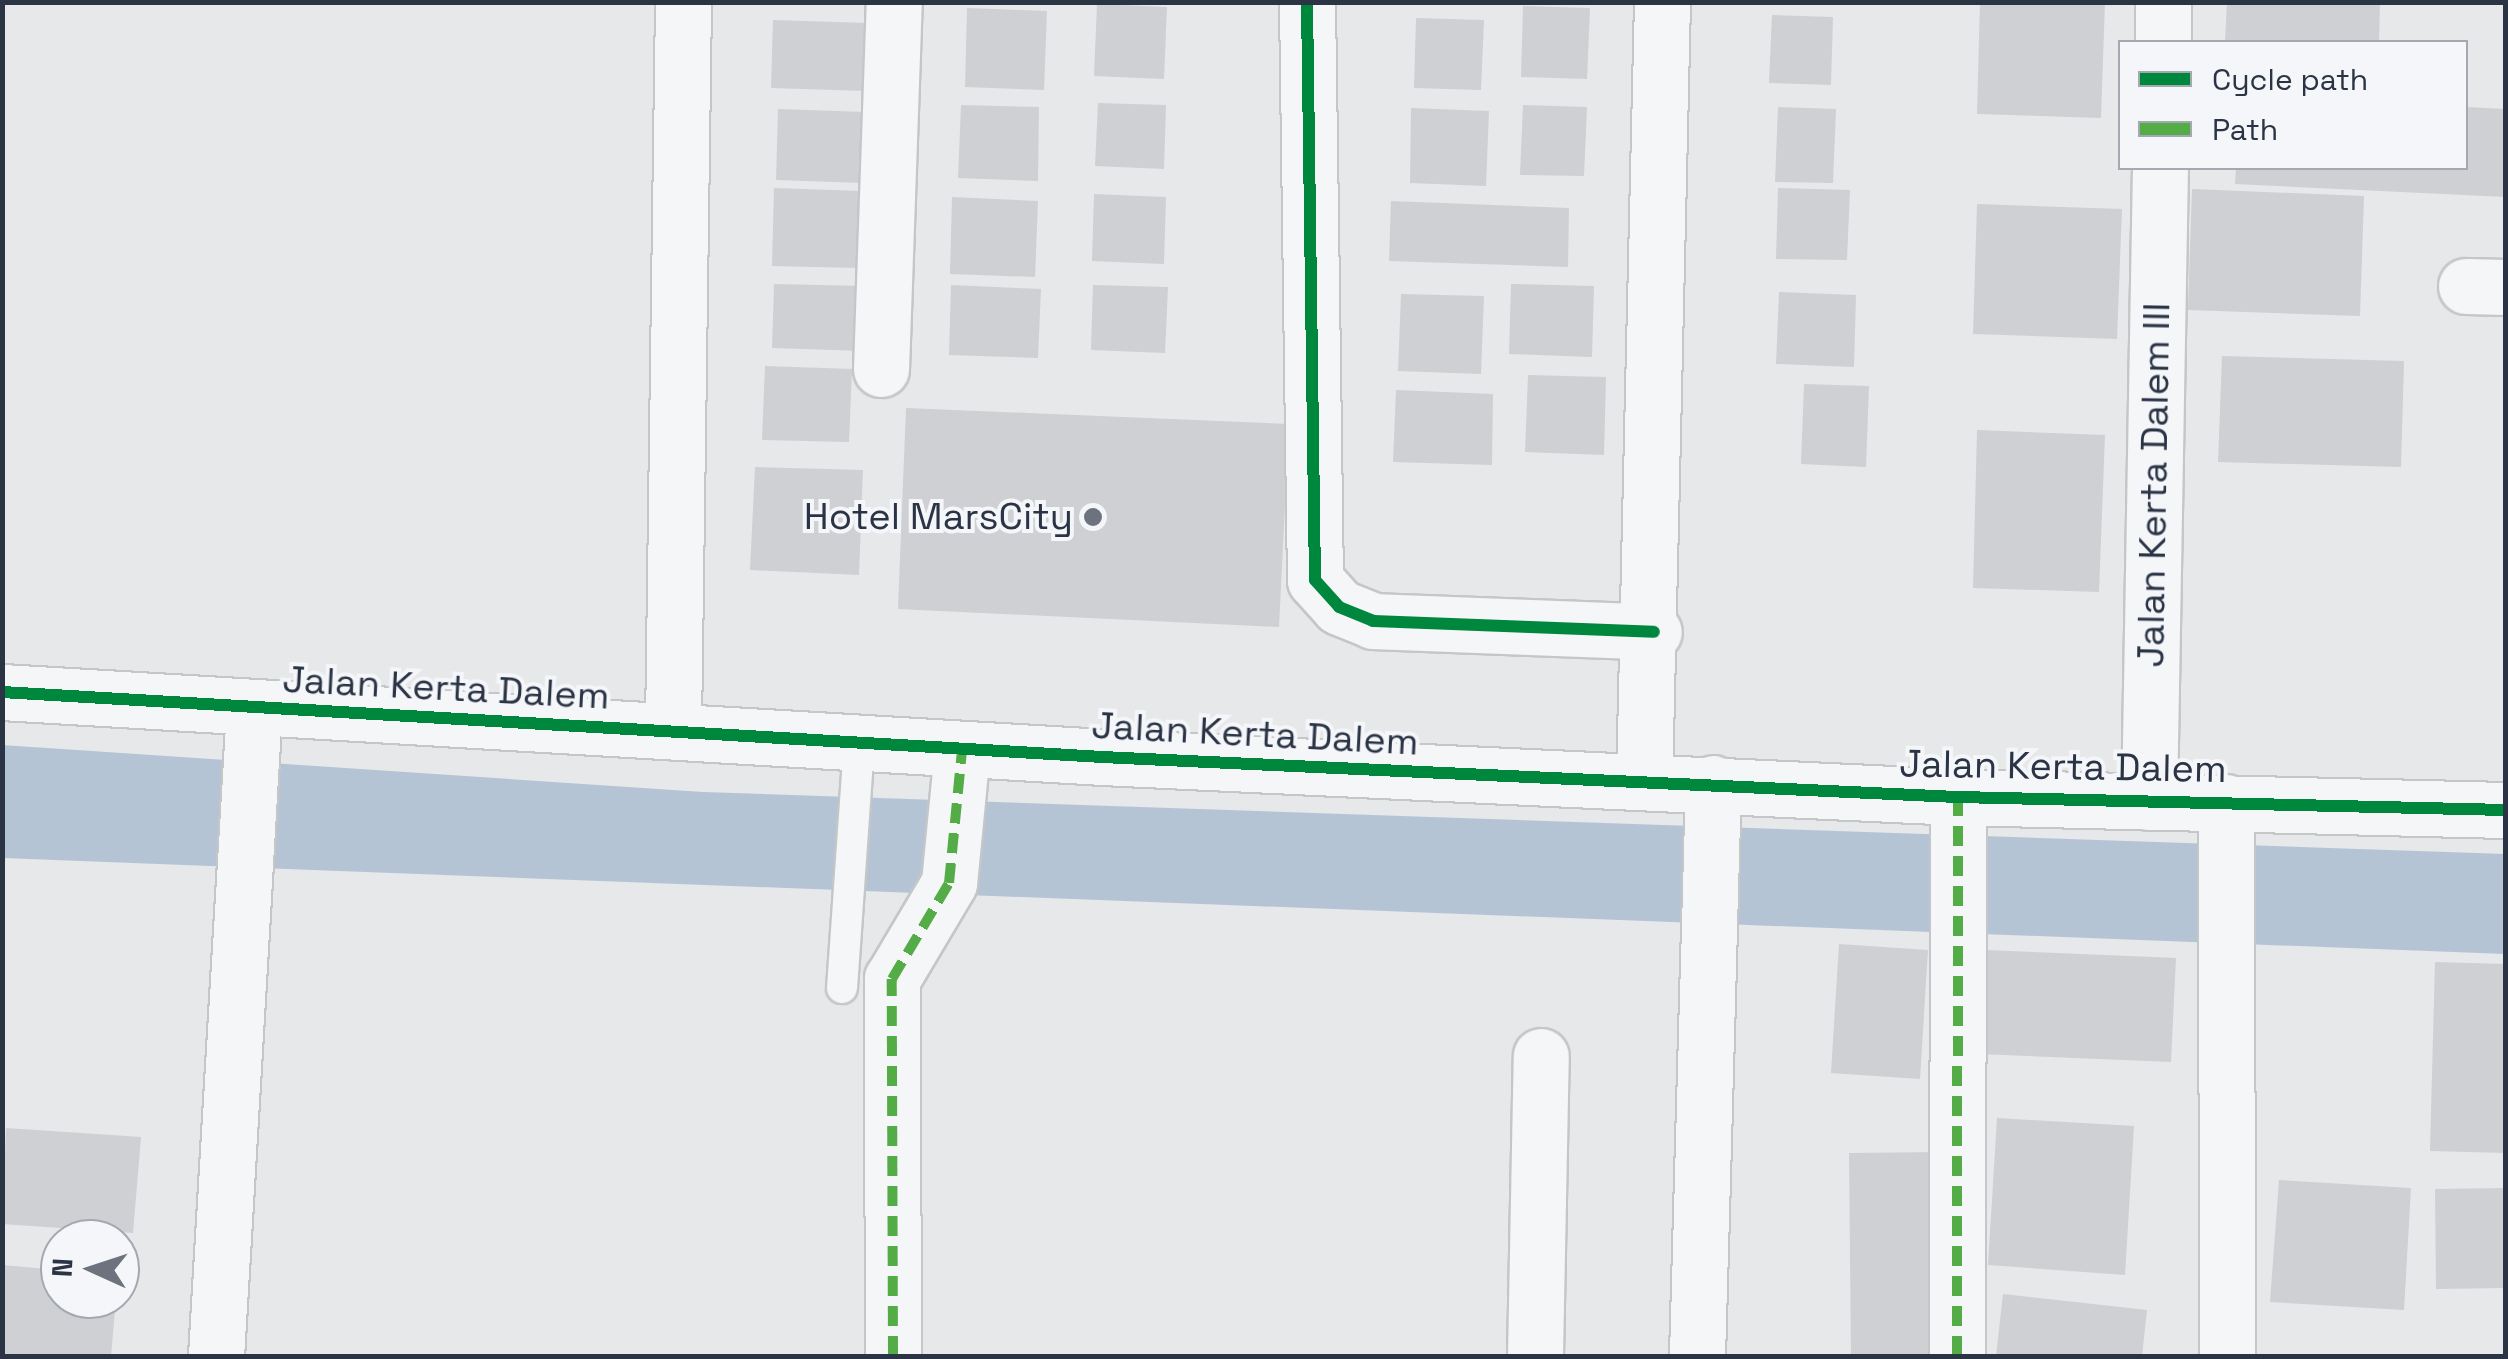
<!DOCTYPE html>
<style>
body{margin:0}
#map{position:relative;width:2508px;height:1359px;overflow:hidden;background:#e6e8ea;font-family:"Space Grotesk",sans-serif}
div>[style]{position:absolute}
.water>*{inset:0;background:#b4c4d5}
.building>*{inset:0;background:#ced0d3}
.roads{filter:drop-shadow(2px 0 #c4c6c8) drop-shadow(-2px 0 #c4c6c8) drop-shadow(0 2px #c4c6c8) drop-shadow(0 -2px #c4c6c8)}
.service>*{height:30px;margin:-15px;padding:0 15px;transform-origin:15px;border-radius:15px;background:#f5f6f7}
.minor>*{height:55px;margin:-27.5px;padding:0 27.5px;transform-origin:27.5px;border-radius:27.5px;background:#f5f6f7}
.tertiary>*{height:55px;margin:-27.5px;padding:0 27.5px;transform-origin:27.5px;border-radius:27.5px;background:#f5f6f7}
.quiet>*{height:10px;margin-top:-5px;transform-origin:0;background:repeating-linear-gradient(90deg,#54ac47 0 20px,transparent 0 30px)}
.cycleway>*{height:12px;margin:-6px;padding:0 6px;transform-origin:6px;border-radius:6px;background:#00873e}
.dots>*{width:28px;height:28px;translate:-50% -50%;box-sizing:border-box;border:5px solid #f4f6f9;border-radius:50%}
span{translate:-50% -50%;white-space:nowrap;text-align:center;line-height:1.15;-webkit-text-stroke:8px #f4f6f9;paint-order:stroke}
.street-label{font-size:38px;color:#2b3445}
.poi-label{font-size:38px;color:#2b3445}
.right{translate:-100% -50%;text-align:right}
.frame{position:absolute;inset:0;border:5px solid #2b3445;pointer-events:none}
.legend{position:absolute;left:2118px;top:40px;width:350px;height:130px;box-sizing:border-box;background:#f4f6f9;border:2px solid #a4a8b1;margin:0;padding:12px 18px;list-style:none;font-size:30px;color:#2b3445}
.legend li{display:flex;align-items:center;gap:20px;height:50px}
.legend b{width:50px;border:2px solid #a4a8b1}
.north{position:absolute;left:40px;top:1219px;width:100px;height:100px;box-sizing:border-box;background:#f4f6f9;border:2px solid #a4a8b1;border-radius:50%;rotate:273deg;font-size:28px;font-weight:700;line-height:40px;text-align:center;color:#2b3445}
.north::after{content:'';display:block;margin:auto;width:35px;height:45px;background:#6c737f;clip-path:polygon(50% 0,100% 100%,50% 72%,0 100%)}
</style>
<div id="map">
<div class="water">
<i style="clip-path:polygon(2px 745px,703px 792px,2505px 854px,2505px 954px,3px 858px)"></i>
</div>
<div class="building">
<i style="clip-path:polygon(1980px 2px,2105px 2px,2101px 118px,1977px 114px)"></i>
<i style="clip-path:polygon(2227px 2px,2380px 2px,2379px 42px,2225px 42px)"></i>
<i style="clip-path:polygon(1097px 4px,1167px 7px,1164px 79px,1094px 76px)"></i>
<i style="clip-path:polygon(1523px 6px,1590px 8px,1587px 79px,1521px 77px)"></i>
<i style="clip-path:polygon(967px 8px,1047px 11px,1044px 90px,965px 87px)"></i>
<i style="clip-path:polygon(1772px 15px,1833px 17px,1831px 85px,1769px 83px)"></i>
<i style="clip-path:polygon(1416px 18px,1484px 20px,1481px 90px,1414px 88px)"></i>
<i style="clip-path:polygon(773px 20px,868px 23px,866px 91px,771px 88px)"></i>
<i style="clip-path:polygon(1098px 103px,1166px 105px,1164px 169px,1095px 166px)"></i>
<i style="clip-path:polygon(961px 105px,1039px 107px,1038px 181px,958px 178px)"></i>
<i style="clip-path:polygon(1523px 105px,1587px 107px,1584px 176px,1520px 175px)"></i>
<i style="clip-path:polygon(1778px 107px,1836px 109px,1833px 183px,1775px 182px)"></i>
<i style="clip-path:polygon(2466px 107px,2506px 109px,2506px 197px,2235px 184px,2236px 168px,2466px 168px)"></i>
<i style="clip-path:polygon(1411px 108px,1489px 111px,1486px 186px,1410px 183px)"></i>
<i style="clip-path:polygon(778px 109px,865px 112px,863px 183px,776px 180px)"></i>
<i style="clip-path:polygon(774px 188px,861px 191px,858px 268px,772px 266px)"></i>
<i style="clip-path:polygon(1778px 188px,1850px 190px,1847px 260px,1776px 259px)"></i>
<i style="clip-path:polygon(2192px 189px,2364px 196px,2360px 316px,2188px 310px)"></i>
<i style="clip-path:polygon(1094px 194px,1166px 197px,1164px 264px,1092px 261px)"></i>
<i style="clip-path:polygon(952px 197px,1038px 201px,1035px 277px,950px 274px)"></i>
<i style="clip-path:polygon(1391px 201px,1569px 208px,1568px 267px,1389px 261px)"></i>
<i style="clip-path:polygon(1977px 204px,2122px 209px,2117px 339px,1973px 334px)"></i>
<i style="clip-path:polygon(774px 284px,863px 286px,862px 351px,772px 348px)"></i>
<i style="clip-path:polygon(1511px 284px,1594px 286px,1592px 357px,1509px 354px)"></i>
<i style="clip-path:polygon(951px 285px,1041px 289px,1038px 358px,949px 355px)"></i>
<i style="clip-path:polygon(1093px 285px,1168px 287px,1165px 353px,1091px 350px)"></i>
<i style="clip-path:polygon(1779px 292px,1856px 295px,1854px 367px,1776px 364px)"></i>
<i style="clip-path:polygon(1401px 294px,1484px 296px,1481px 374px,1398px 371px)"></i>
<i style="clip-path:polygon(2222px 356px,2404px 361px,2401px 467px,2218px 462px)"></i>
<i style="clip-path:polygon(765px 366px,852px 369px,849px 442px,762px 440px)"></i>
<i style="clip-path:polygon(1528px 375px,1606px 377px,1604px 455px,1525px 452px)"></i>
<i style="clip-path:polygon(1804px 384px,1869px 386px,1866px 467px,1801px 464px)"></i>
<i style="clip-path:polygon(1396px 390px,1493px 394px,1492px 465px,1393px 462px)"></i>
<i style="clip-path:polygon(906px 408px,1289px 424px,1279px 627px,898px 609px)"></i>
<i style="clip-path:polygon(1977px 430px,2105px 435px,2099px 592px,1973px 588px)"></i>
<i style="clip-path:polygon(755px 467px,863px 470px,859px 575px,750px 570px)"></i>
<i style="clip-path:polygon(1839px 944px,1928px 950px,1920px 1079px,1831px 1073px)"></i>
<i style="clip-path:polygon(1960px 949px,2176px 958px,2171px 1062px,1955px 1053px)"></i>
<i style="clip-path:polygon(2435px 962px,2506px 964px,2506px 1153px,2430px 1151px)"></i>
<i style="clip-path:polygon(1997px 1118px,2134px 1126px,2125px 1275px,1988px 1265px)"></i>
<i style="clip-path:polygon(6px 1128px,141px 1137px,133px 1233px,2px 1224px)"></i>
<i style="clip-path:polygon(1942px 1152px,1944px 1356px,1851px 1356px,1849px 1153px)"></i>
<i style="clip-path:polygon(2279px 1180px,2411px 1188px,2404px 1310px,2270px 1302px)"></i>
<i style="clip-path:polygon(2506px 1188px,2506px 1288px,2436px 1289px,2435px 1189px)"></i>
<i style="clip-path:polygon(2px 1265px,60px 1270px,60px 1299px,116px 1299px,111px 1356px,2px 1356px)"></i>
<i style="clip-path:polygon(2003px 1294px,2147px 1310px,2142px 1356px,1996px 1356px)"></i>
</div>
<div class="roads">
<div class="service">
<i style="left:842px;top:988px;width:247px;rotate:-86deg"></i>
</div>
<div class="minor">
<i style="left:1307px;top:2px;width:578px;rotate:89.21deg"></i>
<i style="left:1315px;top:580px;width:36px;rotate:48deg"></i>
<i style="left:1339px;top:607px;width:37px;rotate:22deg"></i>
<i style="left:1373px;top:621px;width:281px;rotate:2.2deg"></i>
<i style="left:2163px;top:42px;width:40px;rotate:-90deg"></i>
<i style="left:2466px;top:286px;width:40px;rotate:1.4deg"></i>
<i style="left:881px;top:369px;width:367px;rotate:-88deg"></i>
<i style="left:673px;top:727px;width:725px;rotate:-89.21deg"></i>
<i style="left:1644px;top:782px;width:780px;rotate:-88.68deg"></i>
<i style="left:2149px;top:802px;width:634px;rotate:-89.01deg"></i>
<i style="left:2226px;top:802px;width:554px;rotate:89.9deg"></i>
<i style="left:216px;top:1356px;width:648px;rotate:-86.64deg"></i>
<i style="left:893px;top:1356px;width:377px;rotate:-90.2deg"></i>
<i style="left:892px;top:979px;width:112px;rotate:-59.3deg"></i>
<i style="left:949px;top:883px;width:134px;rotate:-84.4deg"></i>
<i style="left:1535px;top:1356px;width:300px;rotate:-88.9deg"></i>
<i style="left:1697px;top:1356px;width:573px;rotate:-88.4deg"></i>
<i style="left:1957px;top:1356px;width:559px;rotate:-89.9deg"></i>
</div>
<div class="tertiary">
<i style="left:2px;top:692px;width:1102px;rotate:3.38deg"></i>
<i style="left:1102px;top:757px;width:857px;rotate:2.68deg"></i>
<i style="left:1958px;top:797px;width:548px;rotate:1.36deg"></i>
</div>
</div>
<div class="quiet">
<i style="left:893px;top:1356px;width:377px;rotate:-90.2deg"></i>
<i style="left:892px;top:979px;width:112px;rotate:-59.3deg"></i>
<i style="left:949px;top:883px;width:134px;rotate:-84.4deg"></i>
<i style="left:1957px;top:1356px;width:559px;rotate:-89.9deg"></i>
</div>
<div class="cycleway">
<i style="left:1307px;top:2px;width:578px;rotate:89.21deg"></i>
<i style="left:1315px;top:580px;width:36px;rotate:48deg"></i>
<i style="left:1339px;top:607px;width:37px;rotate:22deg"></i>
<i style="left:1373px;top:621px;width:281px;rotate:2.2deg"></i>
<i style="left:2px;top:692px;width:1102px;rotate:3.38deg"></i>
<i style="left:1102px;top:757px;width:857px;rotate:2.68deg"></i>
<i style="left:1958px;top:797px;width:548px;rotate:1.36deg"></i>
</div>
<div class="dots">
<i style="left:1093px;top:517px;background:#6c737f"></i>
</div>
<div class="street-label">
<span style="left:2154px;top:485px;rotate:-89deg">Jalan Kerta Dalem III</span>
<span style="left:446px;top:688px;rotate:3deg">Jalan Kerta Dalem</span>
<span style="left:1255px;top:734px;rotate:3deg">Jalan Kerta Dalem</span>
<span style="left:2063px;top:767px;rotate:1deg">Jalan Kerta Dalem</span>
</div>
<div class="poi-label">
<span class="right" style="left:1073px;top:517px">Hotel MarsCity</span>
</div>
<div class="frame"></div>
<ul class="legend">
<li><b style="height:12px;background:#00873e"></b>Cycle path</li>
<li><b style="height:12px;background:#54ac47"></b>Path</li>
</ul>
<div class="north">N</div>
</div>
